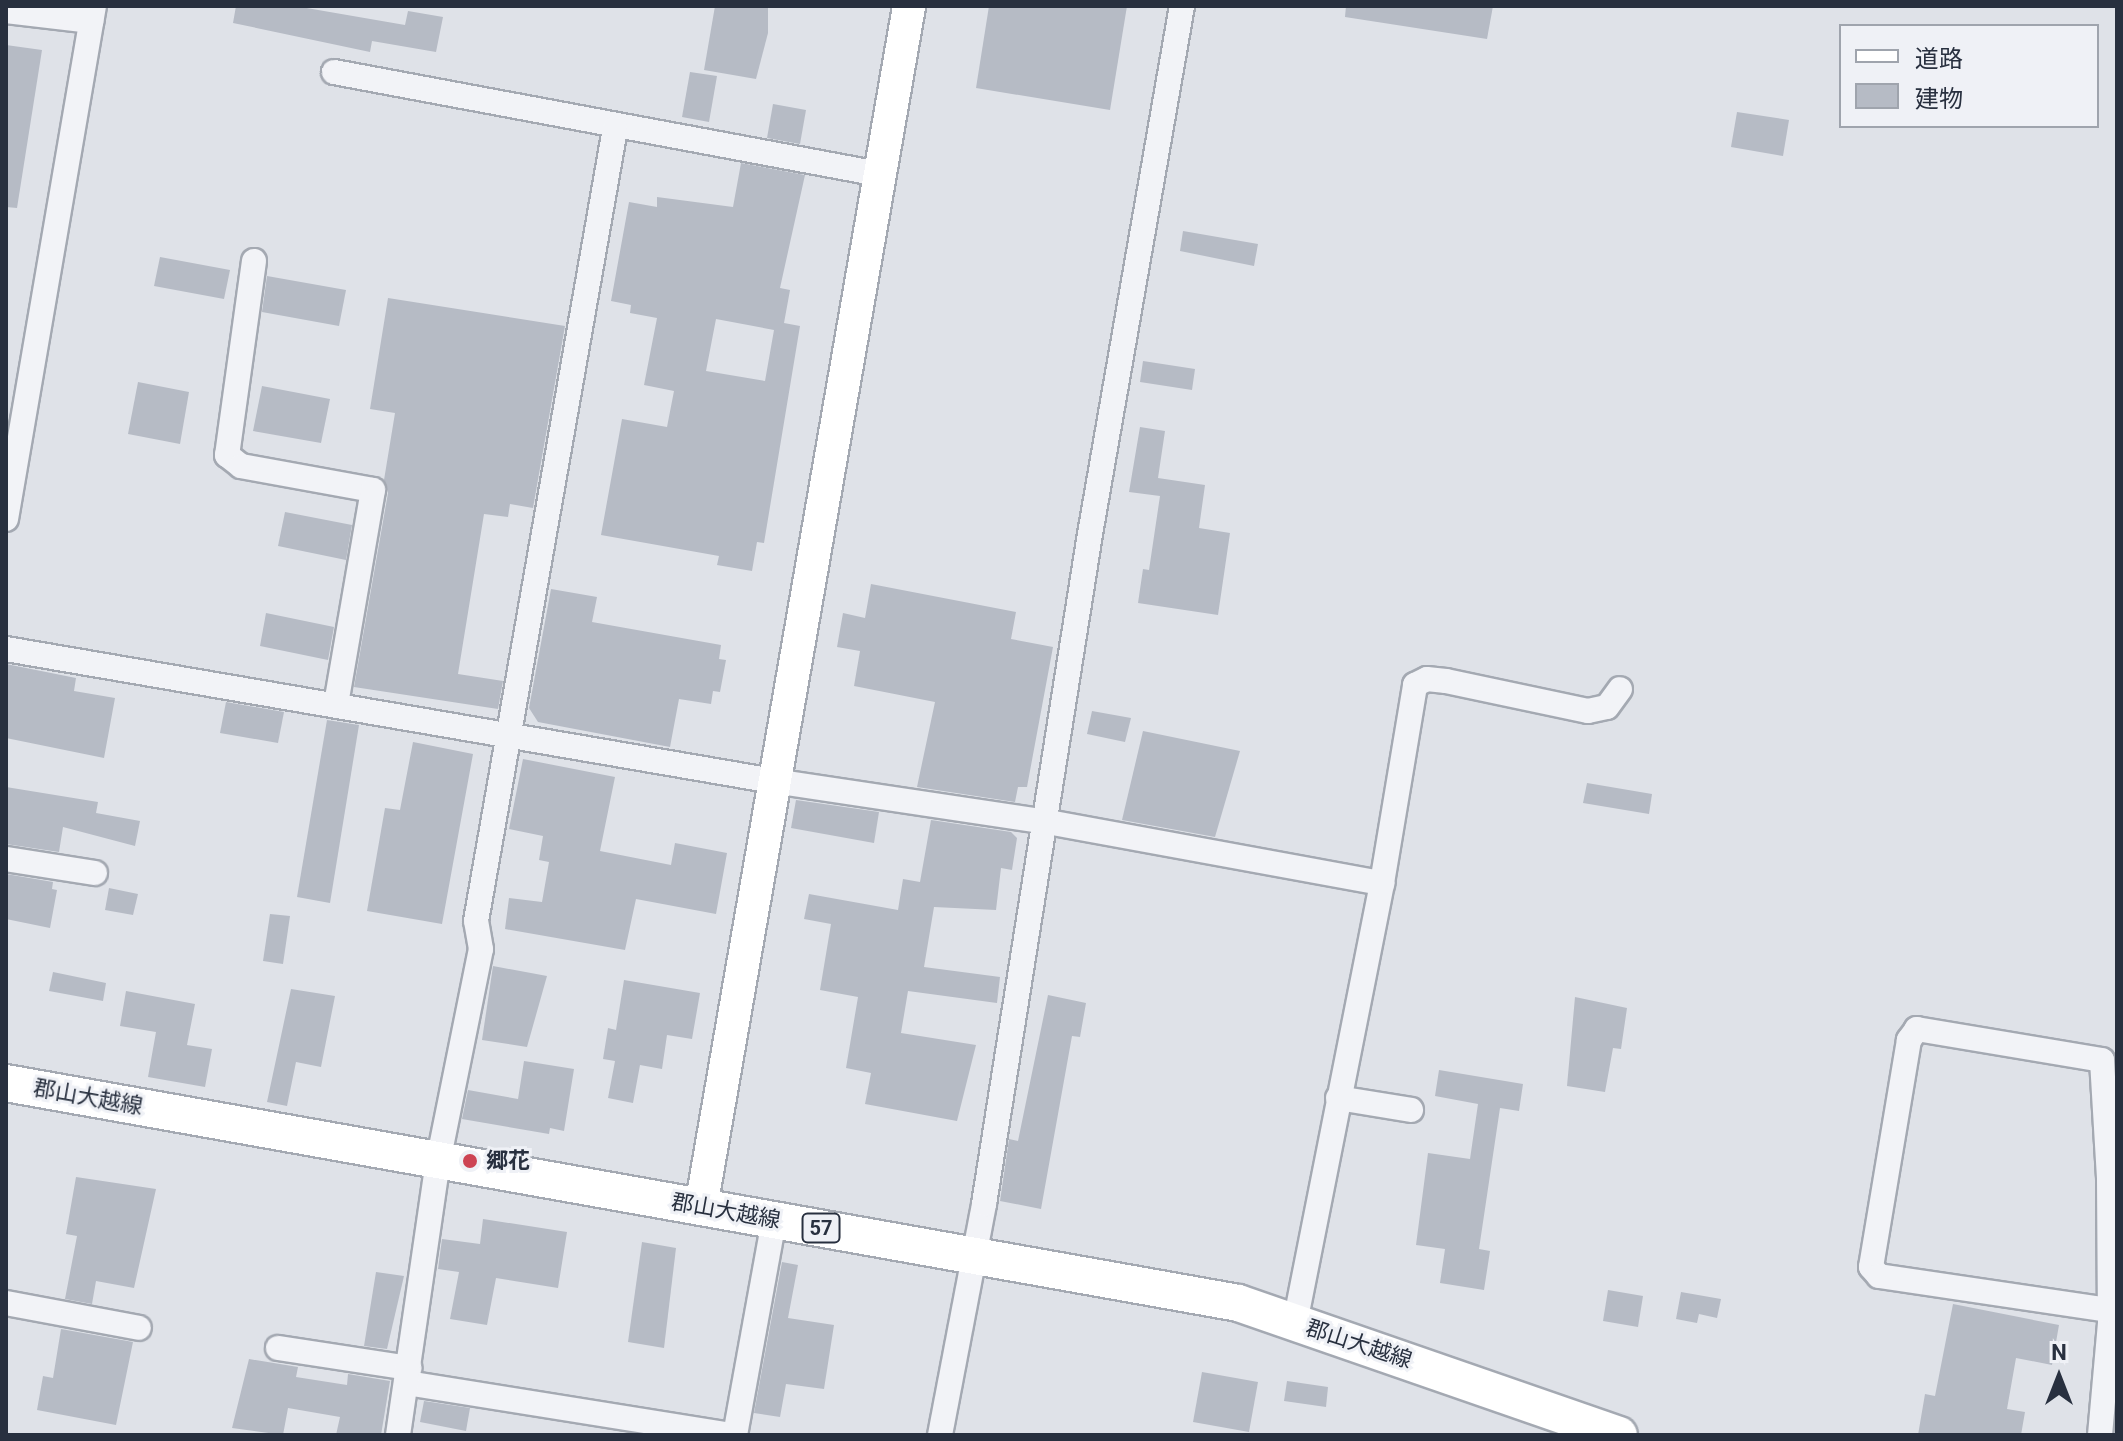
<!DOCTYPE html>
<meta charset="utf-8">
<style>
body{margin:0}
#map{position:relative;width:2123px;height:1441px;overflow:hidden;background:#dfe2e8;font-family:Roboto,"Noto Sans JP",sans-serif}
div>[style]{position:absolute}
.building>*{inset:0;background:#b6bbc5}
.roads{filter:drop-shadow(2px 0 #a4a9b2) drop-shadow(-2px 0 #a4a9b2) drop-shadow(0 2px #a4a9b2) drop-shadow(0 -2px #a4a9b2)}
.street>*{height:24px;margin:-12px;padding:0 12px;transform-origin:12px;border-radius:12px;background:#f2f3f7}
.secondary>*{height:32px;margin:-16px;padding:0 16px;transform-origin:16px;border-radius:16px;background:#fff}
.primary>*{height:36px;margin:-18px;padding:0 18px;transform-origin:18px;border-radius:18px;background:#fff}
.dots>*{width:22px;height:22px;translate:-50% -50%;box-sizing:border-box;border:4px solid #eff1f6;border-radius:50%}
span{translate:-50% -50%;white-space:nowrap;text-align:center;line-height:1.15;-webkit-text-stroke:6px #eff1f6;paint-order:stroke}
.shield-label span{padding:2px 6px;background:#eff1f6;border:2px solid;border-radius:6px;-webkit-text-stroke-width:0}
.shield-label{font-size:20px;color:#28303f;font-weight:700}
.street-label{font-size:22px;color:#28303f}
.poi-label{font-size:22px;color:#28303f;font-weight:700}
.left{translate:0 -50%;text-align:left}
.frame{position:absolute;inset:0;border:8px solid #28303f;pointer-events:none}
.legend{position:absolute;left:1839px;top:24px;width:260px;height:104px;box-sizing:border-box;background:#eff1f6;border:2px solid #9fa4ad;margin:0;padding:10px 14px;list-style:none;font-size:24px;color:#28303f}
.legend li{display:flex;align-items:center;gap:16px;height:40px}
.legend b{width:40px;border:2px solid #9fa4ad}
.north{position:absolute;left:2019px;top:1337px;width:80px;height:80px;-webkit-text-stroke:6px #eff1f6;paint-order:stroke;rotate:0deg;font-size:22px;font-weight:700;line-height:32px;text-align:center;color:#28303f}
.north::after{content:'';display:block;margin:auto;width:28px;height:36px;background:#28303f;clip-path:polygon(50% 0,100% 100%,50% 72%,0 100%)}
</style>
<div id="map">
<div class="building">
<i style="clip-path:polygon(236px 6px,295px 6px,405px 25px,408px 11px,443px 17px,436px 52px,372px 41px,370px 52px,233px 23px)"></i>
<i style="clip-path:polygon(715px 6px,768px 6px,768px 33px,756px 79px,704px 70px)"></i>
<i style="clip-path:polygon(989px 6px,1127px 6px,1110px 110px,976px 88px)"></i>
<i style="clip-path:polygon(1346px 6px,1493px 6px,1487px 39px,1345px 17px)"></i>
<i style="clip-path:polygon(6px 45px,42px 50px,17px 208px,6px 207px)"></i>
<i style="clip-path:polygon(690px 72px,717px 76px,709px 122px,682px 117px)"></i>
<i style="clip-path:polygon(773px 104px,806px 110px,800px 144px,767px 138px)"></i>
<i style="clip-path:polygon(1737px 112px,1789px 120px,1783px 156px,1731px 147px)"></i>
<i style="clip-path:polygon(evenodd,741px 163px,805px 175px,780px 288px,790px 290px,784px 323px,800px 326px,764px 543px,757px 542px,752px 571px,717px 565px,719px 556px,601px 535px,622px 419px,667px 427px,674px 391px,644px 385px,657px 318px,630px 313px,631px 305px,611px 301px,629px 202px,657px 207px,657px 197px,733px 207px,741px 163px,716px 319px,774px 330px,765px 381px,706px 371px,716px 319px)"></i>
<i style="clip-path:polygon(1183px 231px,1258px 244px,1254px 266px,1180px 251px)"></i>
<i style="clip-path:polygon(160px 257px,230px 270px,224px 299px,154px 286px)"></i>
<i style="clip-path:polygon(267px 276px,346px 290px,339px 326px,262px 312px)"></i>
<i style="clip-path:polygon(388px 298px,565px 326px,533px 508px,510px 504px,508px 517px,484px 514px,458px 674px,503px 681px,498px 709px,354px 687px,388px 493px,384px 480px,395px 413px,370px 409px)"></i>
<i style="clip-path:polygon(1143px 361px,1195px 369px,1192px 390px,1140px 382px)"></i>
<i style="clip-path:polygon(138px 382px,189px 392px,180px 444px,128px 434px)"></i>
<i style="clip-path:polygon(262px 386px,330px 399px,321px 443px,253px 431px)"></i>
<i style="clip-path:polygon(1140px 427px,1165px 431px,1158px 478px,1205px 485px,1199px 528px,1230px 533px,1218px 615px,1138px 603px,1143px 569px,1149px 570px,1160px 496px,1129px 492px)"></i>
<i style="clip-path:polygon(285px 512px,352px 525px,346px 560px,278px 546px)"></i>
<i style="clip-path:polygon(871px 584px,1016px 612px,1011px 639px,1053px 647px,1027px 787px,1018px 787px,1015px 802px,917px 787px,935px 702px,854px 686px,860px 651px,837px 647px,843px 613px,865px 618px)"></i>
<i style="clip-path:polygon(551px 589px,597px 597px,592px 622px,721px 645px,719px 659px,726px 660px,720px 692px,713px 691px,711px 704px,679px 699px,670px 747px,538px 722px,529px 708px)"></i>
<i style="clip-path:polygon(266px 613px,334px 627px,328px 660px,260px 646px)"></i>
<i style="clip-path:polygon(6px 664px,76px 678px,74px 691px,115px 698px,104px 758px,6px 738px)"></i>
<i style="clip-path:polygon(226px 702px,284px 712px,278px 743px,220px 733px)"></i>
<i style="clip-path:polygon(1092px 711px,1131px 718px,1125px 742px,1087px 734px)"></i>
<i style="clip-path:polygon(327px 720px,359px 725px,330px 903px,297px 897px)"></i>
<i style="clip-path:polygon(1143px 731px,1240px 751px,1215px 837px,1122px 820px)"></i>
<i style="clip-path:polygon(413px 742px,473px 754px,442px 924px,367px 911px,385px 808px,400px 810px)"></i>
<i style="clip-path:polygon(523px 759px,615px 777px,600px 851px,671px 865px,675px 843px,727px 853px,716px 914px,636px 899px,625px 950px,505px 929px,509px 898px,542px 902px,549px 862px,539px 860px,543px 836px,509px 829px)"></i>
<i style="clip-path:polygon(1587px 783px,1652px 794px,1649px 814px,1583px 803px)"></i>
<i style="clip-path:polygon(6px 787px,98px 802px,96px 813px,140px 821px,135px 846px,63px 827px,59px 852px,6px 844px)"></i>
<i style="clip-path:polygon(796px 800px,879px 812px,874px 843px,791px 828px)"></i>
<i style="clip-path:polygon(931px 820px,1011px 832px,1017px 838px,1012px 870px,1001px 868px,996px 910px,934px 907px,924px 967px,1000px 977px,997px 1003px,908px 991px,901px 1033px,976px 1045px,957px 1121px,865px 1104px,871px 1073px,846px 1068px,858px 997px,820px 990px,831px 924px,804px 919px,809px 894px,898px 910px,903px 879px,920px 882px)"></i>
<i style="clip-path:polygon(6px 874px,53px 882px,52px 889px,57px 890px,50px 928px,6px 919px)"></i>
<i style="clip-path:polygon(109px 888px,138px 894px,133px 915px,105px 910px)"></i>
<i style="clip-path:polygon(270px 914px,290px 916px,283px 964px,263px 961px)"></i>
<i style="clip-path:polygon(493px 966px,547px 976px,527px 1047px,482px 1040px)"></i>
<i style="clip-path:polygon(53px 972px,106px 983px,103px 1001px,49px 991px)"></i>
<i style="clip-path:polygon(624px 980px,700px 993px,692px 1039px,667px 1035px,662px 1069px,640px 1065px,633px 1103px,608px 1098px,615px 1061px,603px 1059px,608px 1028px,616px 1030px)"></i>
<i style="clip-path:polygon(291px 989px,335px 996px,321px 1067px,296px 1062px,287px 1106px,267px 1102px)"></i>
<i style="clip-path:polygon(126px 991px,195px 1004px,187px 1045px,212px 1049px,205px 1087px,148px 1077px,156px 1032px,120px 1026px)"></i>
<i style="clip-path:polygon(1048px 995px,1086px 1003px,1080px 1037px,1072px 1036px,1041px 1209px,1000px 1201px,1009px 1139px,1018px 1141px)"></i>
<i style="clip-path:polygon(1575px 997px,1627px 1008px,1621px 1049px,1613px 1048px,1605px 1092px,1567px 1086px)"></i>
<i style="clip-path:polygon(524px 1061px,574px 1069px,564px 1131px,550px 1128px,549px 1134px,462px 1119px,468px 1090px,518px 1099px)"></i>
<i style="clip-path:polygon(1439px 1070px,1523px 1084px,1519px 1111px,1500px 1108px,1479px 1249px,1490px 1251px,1484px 1290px,1440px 1283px,1445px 1249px,1416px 1245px,1428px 1153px,1470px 1159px,1478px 1104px,1435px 1096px)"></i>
<i style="clip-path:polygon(76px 1177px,156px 1189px,134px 1288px,96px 1281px,92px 1304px,65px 1299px,77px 1236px,66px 1234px)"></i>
<i style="clip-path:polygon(483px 1219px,567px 1232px,558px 1288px,496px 1278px,487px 1325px,450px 1319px,459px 1272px,438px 1269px,442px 1239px,480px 1244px)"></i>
<i style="clip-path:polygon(642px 1242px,676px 1248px,664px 1348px,628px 1342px)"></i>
<i style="clip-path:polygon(782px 1262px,798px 1265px,788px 1318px,834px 1325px,824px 1389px,786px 1384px,780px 1417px,754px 1413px)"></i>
<i style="clip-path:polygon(376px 1272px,404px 1276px,387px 1349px,364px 1346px)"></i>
<i style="clip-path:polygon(1608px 1290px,1643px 1296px,1638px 1327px,1603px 1321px)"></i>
<i style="clip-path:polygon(1681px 1292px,1721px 1299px,1717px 1318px,1699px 1314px,1697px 1323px,1676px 1319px)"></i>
<i style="clip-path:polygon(1953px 1304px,2059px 1325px,2052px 1365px,2016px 1358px,2007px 1409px,2025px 1412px,2021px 1435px,1918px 1435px,1925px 1394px,1935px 1396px)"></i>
<i style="clip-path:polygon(61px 1329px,133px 1342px,116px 1425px,37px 1410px,43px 1376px,53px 1378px)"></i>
<i style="clip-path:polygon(249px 1359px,298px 1367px,296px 1377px,347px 1385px,348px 1374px,390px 1381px,381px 1435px,336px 1435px,340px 1417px,288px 1408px,283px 1435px,232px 1428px)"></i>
<i style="clip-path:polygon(1202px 1372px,1258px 1382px,1249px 1432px,1193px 1422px)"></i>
<i style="clip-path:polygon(1287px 1381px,1328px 1387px,1326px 1407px,1284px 1401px)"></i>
<i style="clip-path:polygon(424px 1401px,470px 1408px,466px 1431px,420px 1422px)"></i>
</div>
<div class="roads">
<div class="street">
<i style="left:6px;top:11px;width:86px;rotate:6.7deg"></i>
<i style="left:334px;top:72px;width:554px;rotate:10.6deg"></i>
<i style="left:254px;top:261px;width:196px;rotate:97.9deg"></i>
<i style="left:227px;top:455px;width:18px;rotate:38deg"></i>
<i style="left:241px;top:466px;width:134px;rotate:10.3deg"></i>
<i style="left:373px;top:490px;width:217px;rotate:99.8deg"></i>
<i style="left:6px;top:519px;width:520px;rotate:-80.27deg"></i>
<i style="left:6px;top:649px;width:778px;rotate:9.76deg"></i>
<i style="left:773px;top:781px;width:278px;rotate:8.5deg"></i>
<i style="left:1048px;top:822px;width:340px;rotate:10.4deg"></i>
<i style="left:1382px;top:883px;width:201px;rotate:-80.5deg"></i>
<i style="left:1415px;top:685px;width:13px;rotate:-27deg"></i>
<i style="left:1427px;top:679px;width:19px;rotate:6deg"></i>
<i style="left:1446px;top:681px;width:145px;rotate:11.9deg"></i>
<i style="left:1588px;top:711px;width:19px;rotate:-12deg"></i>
<i style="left:1607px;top:707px;width:22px;rotate:-54deg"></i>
<i style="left:6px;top:859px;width:90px;rotate:8.9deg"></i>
<i style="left:1338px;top:1098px;width:74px;rotate:9.3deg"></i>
<i style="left:6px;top:1303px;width:135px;rotate:10.6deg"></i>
<i style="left:1295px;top:1323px;width:449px;rotate:-78.8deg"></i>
<i style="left:278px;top:1348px;width:133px;rotate:8.7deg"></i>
<i style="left:407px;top:1383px;width:328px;rotate:9.1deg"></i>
<i style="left:398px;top:1435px;width:276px;rotate:-81.7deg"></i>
<i style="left:438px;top:1162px;width:217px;rotate:-78.6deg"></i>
<i style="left:481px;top:949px;width:28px;rotate:-100deg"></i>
<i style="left:476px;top:921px;width:804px;rotate:-80.05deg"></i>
<i style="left:735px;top:1435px;width:219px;rotate:-79.7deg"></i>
<i style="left:940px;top:1435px;width:235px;rotate:-79.2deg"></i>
<i style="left:984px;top:1204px;width:678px;rotate:-81.01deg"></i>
<i style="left:1090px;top:534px;width:536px;rotate:-80.12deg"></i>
<i style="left:2100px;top:1435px;width:113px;rotate:-84.9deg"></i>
<i style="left:2110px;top:1322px;width:144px;rotate:-90.4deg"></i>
<i style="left:2109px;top:1178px;width:118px;rotate:-93.4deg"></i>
<i style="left:2102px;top:1060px;width:188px;rotate:-170.5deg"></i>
<i style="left:1917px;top:1029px;width:14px;rotate:126deg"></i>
<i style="left:1909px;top:1040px;width:230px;rotate:99.5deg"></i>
<i style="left:1871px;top:1267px;width:12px;rotate:48deg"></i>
<i style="left:1879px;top:1276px;width:233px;rotate:8.4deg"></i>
</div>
<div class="secondary">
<i style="left:701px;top:1207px;width:1219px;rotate:-80.17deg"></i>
</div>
<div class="primary">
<i style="left:6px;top:1083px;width:1251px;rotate:10.12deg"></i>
<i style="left:1238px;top:1303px;width:403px;rotate:19.1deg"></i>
</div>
</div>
<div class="dots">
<i style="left:470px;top:1161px;background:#cd4453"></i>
</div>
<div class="shield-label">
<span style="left:821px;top:1228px">57</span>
</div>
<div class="street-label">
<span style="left:88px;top:1097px;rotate:10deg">郡山大越線</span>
<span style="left:726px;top:1211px;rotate:10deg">郡山大越線</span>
<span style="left:1359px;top:1344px;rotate:18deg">郡山大越線</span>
</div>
<div class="poi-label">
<span class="left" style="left:486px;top:1161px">郷花</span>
</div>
<div class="frame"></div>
<ul class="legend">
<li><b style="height:10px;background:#fff"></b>道路</li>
<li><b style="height:22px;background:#b6bbc5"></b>建物</li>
</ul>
<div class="north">N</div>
</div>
